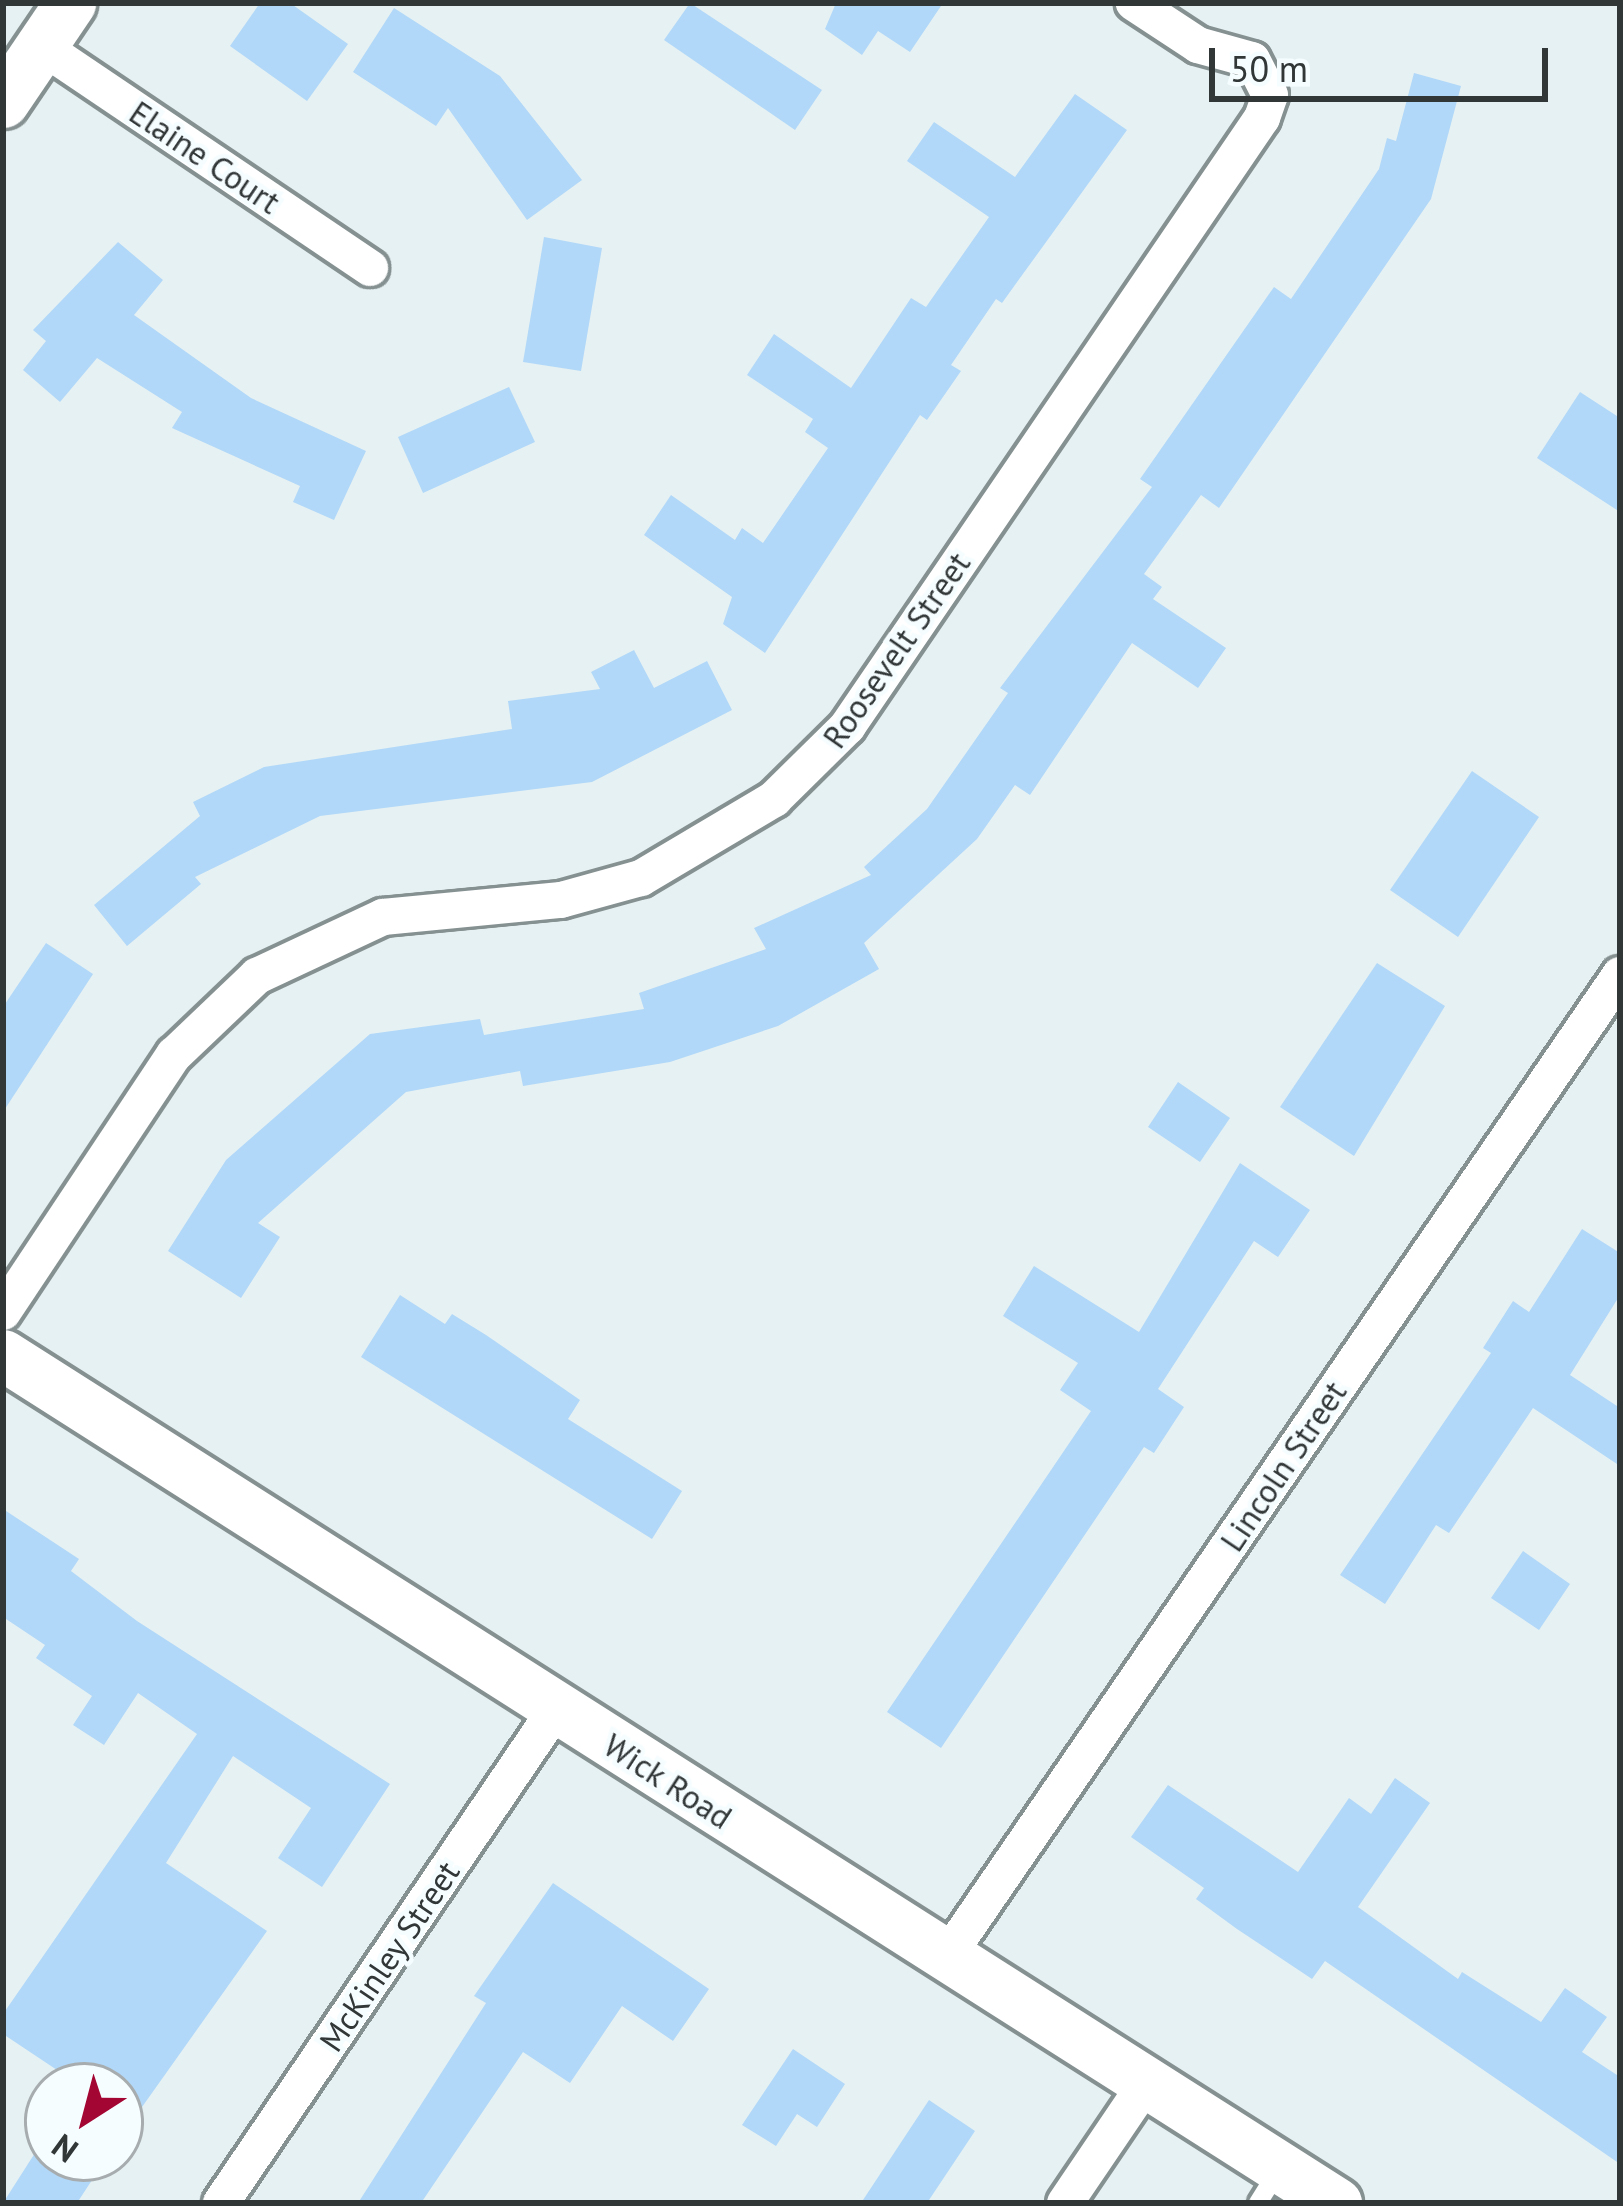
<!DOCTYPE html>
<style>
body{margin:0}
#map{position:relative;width:1623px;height:2206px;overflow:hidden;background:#e6f1f3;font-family:"PT Sans",sans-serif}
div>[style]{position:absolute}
.building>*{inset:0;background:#b1d8f8}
.roads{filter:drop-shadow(3px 0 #859091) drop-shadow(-3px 0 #859091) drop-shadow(0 3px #859091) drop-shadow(0 -3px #859091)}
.lane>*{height:18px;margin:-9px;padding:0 9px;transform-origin:9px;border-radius:9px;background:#fff}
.street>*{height:36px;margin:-18px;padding:0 18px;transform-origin:18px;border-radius:18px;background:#fff}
.secondary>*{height:51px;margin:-25.5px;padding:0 25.5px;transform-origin:25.5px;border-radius:25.5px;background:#fff}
span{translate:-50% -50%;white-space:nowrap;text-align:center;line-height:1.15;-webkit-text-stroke:9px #f6fdff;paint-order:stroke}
.street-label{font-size:33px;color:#313637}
.frame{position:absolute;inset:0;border:6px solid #313637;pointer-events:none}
.north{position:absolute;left:24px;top:2062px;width:120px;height:120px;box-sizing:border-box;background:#f6fdff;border:3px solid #a7adaf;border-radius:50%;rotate:216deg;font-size:33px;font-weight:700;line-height:48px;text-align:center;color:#313637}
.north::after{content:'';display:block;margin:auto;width:42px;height:54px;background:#a30633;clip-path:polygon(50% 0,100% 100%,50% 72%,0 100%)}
.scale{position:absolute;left:1209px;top:48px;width:339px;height:54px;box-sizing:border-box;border:6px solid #313637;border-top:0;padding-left:15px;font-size:36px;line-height:42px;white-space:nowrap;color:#313637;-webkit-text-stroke:9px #f6fdff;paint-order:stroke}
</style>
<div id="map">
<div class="building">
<i style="clip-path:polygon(260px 3px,290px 3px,348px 44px,307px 101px,230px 46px)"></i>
<i style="clip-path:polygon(690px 3px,822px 90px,795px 130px,664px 40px)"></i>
<i style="clip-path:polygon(836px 3px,943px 3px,910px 52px,878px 31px,862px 55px,825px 29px)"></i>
<i style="clip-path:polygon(394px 8px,500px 76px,582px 180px,527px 220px,448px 108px,436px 126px,353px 72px)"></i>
<i style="clip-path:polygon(1414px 73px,1461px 86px,1431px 199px,1219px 508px,1201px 495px,1144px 574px,1162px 587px,1153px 599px,1226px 648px,1198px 688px,1132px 643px,1030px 795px,1015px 785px,977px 839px,864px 943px,879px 969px,778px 1026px,670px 1062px,523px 1086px,520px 1071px,406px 1092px,258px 1223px,280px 1237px,241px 1298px,168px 1251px,226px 1160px,370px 1034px,480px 1019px,484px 1035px,644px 1009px,639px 993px,766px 949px,754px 928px,871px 875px,864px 867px,927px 809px,1008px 693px,1000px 688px,1152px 487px,1140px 479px,1274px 287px,1291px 299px,1379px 169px,1387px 138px,1396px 141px)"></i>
<i style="clip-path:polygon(1075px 94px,1127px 130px,1002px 303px,996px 299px,951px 365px,961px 371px,927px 420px,920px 415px,765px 653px,723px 624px,732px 597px,644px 535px,671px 495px,735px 540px,742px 528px,763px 543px,828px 448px,805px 432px,813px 419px,747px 375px,774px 334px,851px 388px,911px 298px,926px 307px,989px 217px,907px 161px,934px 122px,1015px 177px)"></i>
<i style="clip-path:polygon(544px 237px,602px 248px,581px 371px,523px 362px)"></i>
<i style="clip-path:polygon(118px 242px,163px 280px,134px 315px,251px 398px,366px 451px,334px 520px,293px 502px,300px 486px,172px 428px,182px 412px,97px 358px,60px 402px,23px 370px,46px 341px,33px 330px)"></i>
<i style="clip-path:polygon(509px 387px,535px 442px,423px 493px,398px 437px)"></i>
<i style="clip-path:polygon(1580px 392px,1620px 418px,1620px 512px,1537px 458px)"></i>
<i style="clip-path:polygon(634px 650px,654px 688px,707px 661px,732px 710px,592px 782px,320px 816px,195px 877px,201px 884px,127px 946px,94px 905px,200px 816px,193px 802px,264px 767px,512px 729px,508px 701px,600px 689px,591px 672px)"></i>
<i style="clip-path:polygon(1472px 771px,1539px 817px,1458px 937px,1390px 890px)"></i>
<i style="clip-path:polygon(46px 943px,93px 974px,3px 1112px,3px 1007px)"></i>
<i style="clip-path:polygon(1377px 963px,1445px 1006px,1354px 1156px,1280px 1107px)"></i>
<i style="clip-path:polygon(1178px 1082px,1230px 1118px,1200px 1162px,1148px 1127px)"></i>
<i style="clip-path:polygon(1240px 1163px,1310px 1210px,1278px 1257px,1254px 1241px,1158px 1389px,1184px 1407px,1154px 1453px,1144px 1447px,941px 1748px,887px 1712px,1091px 1411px,1060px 1390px,1078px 1363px,1003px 1316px,1034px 1266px,1139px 1332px)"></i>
<i style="clip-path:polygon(1582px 1229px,1620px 1253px,1620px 1295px,1570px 1375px,1620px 1408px,1620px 1466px,1533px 1408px,1449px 1533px,1436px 1525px,1385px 1604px,1340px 1575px,1491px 1353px,1483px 1348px,1513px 1301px,1529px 1312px)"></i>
<i style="clip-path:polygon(400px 1295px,445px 1324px,452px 1314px,486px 1335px,580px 1400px,568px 1419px,682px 1491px,652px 1539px,361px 1357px)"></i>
<i style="clip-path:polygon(3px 1509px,79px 1559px,71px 1571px,137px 1621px,390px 1784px,322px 1887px,278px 1858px,311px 1808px,233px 1756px,166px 1863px,267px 1931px,120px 2138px,120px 2086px,81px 2086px,3px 2034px,3px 2014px,197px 1734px,138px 1693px,104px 1745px,73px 1725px,92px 1696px,36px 1658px,45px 1645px,3px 1617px)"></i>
<i style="clip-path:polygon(1523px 1551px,1570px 1584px,1539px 1630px,1491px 1598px)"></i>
<i style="clip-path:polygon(1395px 1778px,1430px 1803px,1358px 1907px,1458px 1979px,1462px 1972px,1541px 2022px,1565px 1988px,1607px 2017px,1582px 2052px,1620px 2077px,1620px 2164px,1325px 1961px,1312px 1979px,1237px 1929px,1196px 1899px,1204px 1888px,1131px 1837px,1168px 1785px,1298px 1872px,1349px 1798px,1371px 1814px)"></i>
<i style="clip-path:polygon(553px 1883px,709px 1989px,673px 2041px,622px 2006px,570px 2083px,523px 2052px,421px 2203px,358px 2203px,486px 2003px,474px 1996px)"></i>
<i style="clip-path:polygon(793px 2049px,845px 2084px,817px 2127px,797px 2114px,776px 2146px,742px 2125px)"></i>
<i style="clip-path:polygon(929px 2100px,975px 2131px,927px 2203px,861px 2203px)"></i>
<i style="clip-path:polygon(42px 2142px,48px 2158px,94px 2177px,77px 2203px,3px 2203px)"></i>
</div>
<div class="roads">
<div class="lane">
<i style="left:1258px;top:2203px;width:36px;rotate:-58deg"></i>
</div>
<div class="street">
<i style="left:41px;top:46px;width:397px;rotate:34deg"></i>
<i style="left:3px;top:1312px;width:309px;rotate:-56.4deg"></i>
<i style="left:174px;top:1055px;width:115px;rotate:-43.6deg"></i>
<i style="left:257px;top:976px;width:139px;rotate:-25.1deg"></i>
<i style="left:383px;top:917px;width:179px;rotate:-5.5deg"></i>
<i style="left:561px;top:900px;width:83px;rotate:-15.4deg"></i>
<i style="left:641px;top:878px;width:155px;rotate:-30.7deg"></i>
<i style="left:774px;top:799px;width:103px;rotate:-44.6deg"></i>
<i style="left:847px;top:727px;width:737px;rotate:-55.73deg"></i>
<i style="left:1262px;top:118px;width:24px;rotate:-71deg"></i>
<i style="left:1270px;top:95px;width:39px;rotate:-117deg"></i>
<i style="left:1252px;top:60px;width:56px;rotate:-164.5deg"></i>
<i style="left:1198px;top:45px;width:77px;rotate:-146.7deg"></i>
<i style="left:946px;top:1958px;width:1192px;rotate:-55.56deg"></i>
<i style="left:221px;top:2203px;width:597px;rotate:-55.86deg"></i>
<i style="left:1065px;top:2203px;width:143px;rotate:-55.9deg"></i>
</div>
<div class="secondary">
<i style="left:3px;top:102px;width:120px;rotate:-55.9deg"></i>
<i style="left:3px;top:1355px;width:1580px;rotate:32.46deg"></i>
</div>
</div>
<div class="street-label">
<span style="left:205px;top:157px;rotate:34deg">Elaine Court</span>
<span style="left:896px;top:650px;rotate:-55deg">Roosevelt Street</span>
<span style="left:1283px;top:1466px;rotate:-56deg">Lincoln Street</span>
<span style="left:668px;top:1781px;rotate:33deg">Wick Road</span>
<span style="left:389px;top:1956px;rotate:-56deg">McKinley Street</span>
</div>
<div class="frame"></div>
<div class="north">N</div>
<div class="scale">50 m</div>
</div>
